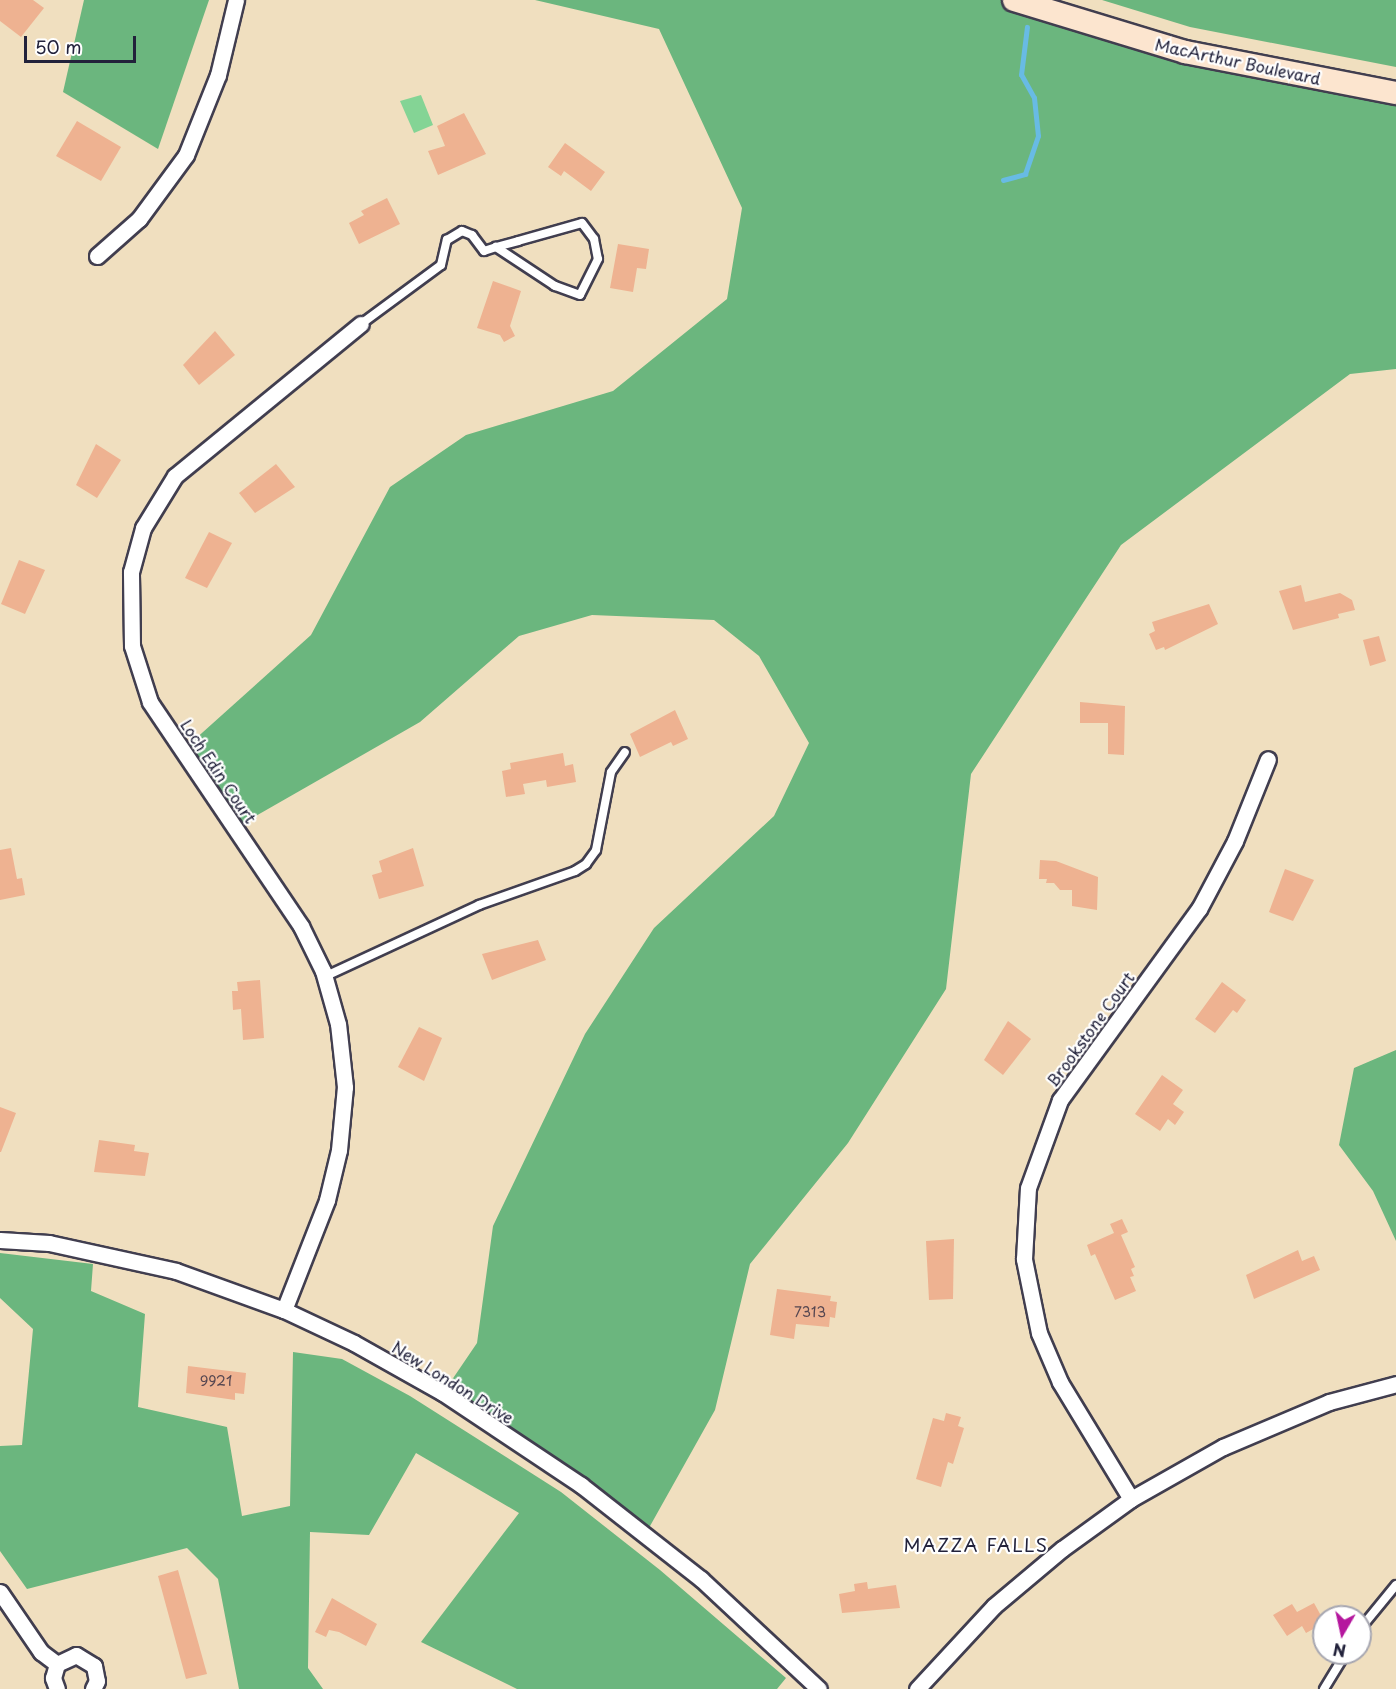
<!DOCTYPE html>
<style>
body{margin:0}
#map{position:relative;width:1396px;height:1689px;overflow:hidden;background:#f0dfbf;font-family:"Playpen Sans",sans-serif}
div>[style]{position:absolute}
.green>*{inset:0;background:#84d495}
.forest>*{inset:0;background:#6bb67e}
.stream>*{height:4.5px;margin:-2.25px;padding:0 2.25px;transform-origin:2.25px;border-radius:2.25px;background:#68bbe4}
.building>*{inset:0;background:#eeb291}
.roads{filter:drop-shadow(2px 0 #413e4f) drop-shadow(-2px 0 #413e4f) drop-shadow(0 2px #413e4f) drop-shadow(0 -2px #413e4f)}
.lane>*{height:8px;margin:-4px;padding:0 4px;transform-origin:4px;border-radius:4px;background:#fff}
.street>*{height:15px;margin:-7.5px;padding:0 7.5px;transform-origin:7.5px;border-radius:7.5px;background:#fff}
.secondary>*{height:22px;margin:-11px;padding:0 11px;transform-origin:11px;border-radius:11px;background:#fce5cf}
span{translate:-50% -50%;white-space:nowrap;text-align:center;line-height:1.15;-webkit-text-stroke:4.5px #fff;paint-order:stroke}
.number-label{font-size:14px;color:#554650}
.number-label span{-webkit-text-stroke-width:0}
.street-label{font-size:16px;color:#22223b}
.neighbourhood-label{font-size:18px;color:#22223b;letter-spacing:1.5px}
.north{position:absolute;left:1312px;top:1605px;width:60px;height:60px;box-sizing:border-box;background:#fff;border:2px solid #a7a7b1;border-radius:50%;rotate:189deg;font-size:16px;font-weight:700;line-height:24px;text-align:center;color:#22223b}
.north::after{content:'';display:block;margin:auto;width:21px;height:27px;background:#b5179e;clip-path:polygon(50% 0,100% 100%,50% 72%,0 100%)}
.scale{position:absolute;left:24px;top:36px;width:112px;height:27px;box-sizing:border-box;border:3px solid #22223b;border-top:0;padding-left:8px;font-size:18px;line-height:21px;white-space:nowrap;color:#22223b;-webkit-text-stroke:4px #fff;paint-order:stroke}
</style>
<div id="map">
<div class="green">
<i style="clip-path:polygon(421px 95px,433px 125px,414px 133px,400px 101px)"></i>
</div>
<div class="forest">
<i style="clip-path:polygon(84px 0,209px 0,158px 149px,63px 92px)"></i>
<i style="clip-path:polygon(535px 0,1014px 0,1396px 93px,1396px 369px,1350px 374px,1121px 545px,971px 774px,946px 989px,848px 1143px,750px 1264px,715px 1410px,645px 1535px,443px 1393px,477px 1343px,493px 1226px,585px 1034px,654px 928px,774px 816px,809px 743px,759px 656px,714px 620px,592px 615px,519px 636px,420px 722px,235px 828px,183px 750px,311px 635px,390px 487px,466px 435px,613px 391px,727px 299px,742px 208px,659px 29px)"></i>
<i style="clip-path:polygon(1102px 0,1396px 0,1396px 67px,1190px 27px)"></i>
<i style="clip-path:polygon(1396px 1050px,1396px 1241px,1373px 1191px,1339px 1145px,1354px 1068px)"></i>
<i style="clip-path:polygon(0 1253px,93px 1264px,91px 1291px,145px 1314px,138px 1407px,227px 1427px,242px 1516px,290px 1506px,293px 1352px,342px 1359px,410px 1396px,561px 1492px,660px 1570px,786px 1678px,777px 1689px,517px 1689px,421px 1642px,519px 1513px,416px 1453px,369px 1535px,310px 1532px,308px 1668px,323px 1689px,239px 1689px,218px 1579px,187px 1548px,27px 1589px,0 1551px,0 1446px,22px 1445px,33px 1329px,0 1298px)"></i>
</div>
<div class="stream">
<i style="left:1003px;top:180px;width:23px;rotate:-15deg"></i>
<i style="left:1025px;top:174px;width:40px;rotate:-71.1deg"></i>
<i style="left:1038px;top:136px;width:38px;rotate:-96deg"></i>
<i style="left:1034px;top:98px;width:26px;rotate:-119deg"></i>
<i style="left:1021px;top:75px;width:48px;rotate:-82.9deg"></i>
</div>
<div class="building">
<i style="clip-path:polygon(0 0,33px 0,44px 8px,21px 37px,0 21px)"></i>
<i style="clip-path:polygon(464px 113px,486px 154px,438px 175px,428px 151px,445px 146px,437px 126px)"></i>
<i style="clip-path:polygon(77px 121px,121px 147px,101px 181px,56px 156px)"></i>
<i style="clip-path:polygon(565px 143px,605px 172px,591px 191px,564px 171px,561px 176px,548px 167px)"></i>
<i style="clip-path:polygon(387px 198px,400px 224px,359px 244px,349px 223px,364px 215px,361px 211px)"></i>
<i style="clip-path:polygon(618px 244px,649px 249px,646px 269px,637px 268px,633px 292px,610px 288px)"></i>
<i style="clip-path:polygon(493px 281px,521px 291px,510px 326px,515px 336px,504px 342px,500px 335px,477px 328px)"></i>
<i style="clip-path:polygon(215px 331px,235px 355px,199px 385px,183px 365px)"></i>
<i style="clip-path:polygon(96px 444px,121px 460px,97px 498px,76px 485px)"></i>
<i style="clip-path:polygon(276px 464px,295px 487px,255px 513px,239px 493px)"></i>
<i style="clip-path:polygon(209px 532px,232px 543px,207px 588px,185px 578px)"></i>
<i style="clip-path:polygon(19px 560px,45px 570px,25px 614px,1px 604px)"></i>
<i style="clip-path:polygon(1301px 585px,1305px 602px,1340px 593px,1352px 600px,1355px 610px,1338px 614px,1339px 618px,1293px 630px,1279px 591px)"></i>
<i style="clip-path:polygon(1209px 604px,1218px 624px,1165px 650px,1164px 647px,1156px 650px,1149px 634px,1155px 631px,1152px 622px)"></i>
<i style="clip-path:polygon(1379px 636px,1386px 661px,1370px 666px,1363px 640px)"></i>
<i style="clip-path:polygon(1080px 702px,1125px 706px,1124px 755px,1108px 754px,1108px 723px,1080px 723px)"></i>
<i style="clip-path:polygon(675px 710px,688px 739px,673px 746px,671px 742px,640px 757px,630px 734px)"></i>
<i style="clip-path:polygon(563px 753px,565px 766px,573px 764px,576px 782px,547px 787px,546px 780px,523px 784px,525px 794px,506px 797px,502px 771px,511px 769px,510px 763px)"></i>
<i style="clip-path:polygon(11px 848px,17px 879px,22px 878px,25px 895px,0 900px,0 850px)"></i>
<i style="clip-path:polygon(413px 848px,424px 886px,379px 899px,372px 875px,382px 872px,379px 861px)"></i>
<i style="clip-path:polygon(1040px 860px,1056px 861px,1098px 877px,1097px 910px,1072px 906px,1072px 890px,1060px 890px,1054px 883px,1046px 883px,1047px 879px,1039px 879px)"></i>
<i style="clip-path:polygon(1285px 869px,1314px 880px,1293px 921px,1269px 912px)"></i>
<i style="clip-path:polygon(538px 940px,546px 960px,492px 980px,482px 954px)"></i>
<i style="clip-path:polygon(260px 980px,264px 1038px,243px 1040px,241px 1009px,233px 1010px,232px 991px,238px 991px,237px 982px)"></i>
<i style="clip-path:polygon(1222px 982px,1246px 1000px,1237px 1013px,1233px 1010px,1215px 1033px,1195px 1019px)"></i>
<i style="clip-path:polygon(1008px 1021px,1031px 1039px,1003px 1075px,984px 1060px)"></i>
<i style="clip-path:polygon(419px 1027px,442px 1038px,424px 1081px,398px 1067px)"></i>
<i style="clip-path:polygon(1162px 1075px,1183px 1090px,1173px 1104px,1184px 1112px,1175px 1125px,1168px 1119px,1160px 1131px,1135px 1114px)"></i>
<i style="clip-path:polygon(0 1107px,16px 1113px,1px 1152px,0 1152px)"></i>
<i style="clip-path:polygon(99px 1140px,135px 1145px,134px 1151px,149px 1153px,145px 1176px,94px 1172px)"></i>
<i style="clip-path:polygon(1122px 1219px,1128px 1232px,1121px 1235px,1135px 1267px,1131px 1269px,1134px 1276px,1130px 1277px,1136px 1291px,1115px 1300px,1095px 1254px,1091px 1256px,1087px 1245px,1114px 1233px,1110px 1224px)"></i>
<i style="clip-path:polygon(954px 1239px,953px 1299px,929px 1300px,926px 1241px)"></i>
<i style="clip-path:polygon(1298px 1250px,1302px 1261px,1314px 1256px,1320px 1270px,1254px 1299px,1246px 1275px)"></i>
<i style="clip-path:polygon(777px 1289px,831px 1296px,830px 1301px,837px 1302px,835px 1318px,830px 1317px,829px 1327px,796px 1324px,794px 1339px,770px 1335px)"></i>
<i style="clip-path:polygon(188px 1366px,246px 1373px,244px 1394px,235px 1393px,235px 1400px,186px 1393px)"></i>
<i style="clip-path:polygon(946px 1413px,961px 1417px,958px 1426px,964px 1428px,953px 1464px,948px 1462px,941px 1487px,916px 1479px,933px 1418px,944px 1421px)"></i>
<i style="clip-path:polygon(178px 1570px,207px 1674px,186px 1679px,158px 1576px)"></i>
<i style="clip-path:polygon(867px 1582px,868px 1589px,896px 1585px,900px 1608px,842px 1613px,839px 1594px,855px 1591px,854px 1584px)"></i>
<i style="clip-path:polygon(332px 1598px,377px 1624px,366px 1646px,339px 1632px,329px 1630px,326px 1637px,315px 1632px)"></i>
<i style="clip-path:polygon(1314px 1603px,1324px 1621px,1324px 1644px,1315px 1628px,1306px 1633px,1302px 1626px,1287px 1636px,1273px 1615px,1292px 1604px,1297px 1612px)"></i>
</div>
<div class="roads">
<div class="lane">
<i style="left:361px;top:324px;width:99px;rotate:-36.4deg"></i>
<i style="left:441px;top:265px;width:26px;rotate:-77deg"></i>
<i style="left:447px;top:240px;width:17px;rotate:-31deg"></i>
<i style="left:462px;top:231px;width:11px;rotate:22deg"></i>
<i style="left:472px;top:235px;width:20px;rotate:53deg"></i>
<i style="left:484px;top:251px;width:13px;rotate:-18deg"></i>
<i style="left:496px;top:247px;width:23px;rotate:-15deg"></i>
<i style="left:518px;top:241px;width:66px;rotate:-15.7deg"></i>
<i style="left:582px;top:223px;width:20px;rotate:53deg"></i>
<i style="left:594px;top:239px;width:20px;rotate:79deg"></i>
<i style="left:598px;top:259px;width:40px;rotate:116.6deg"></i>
<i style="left:580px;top:295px;width:27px;rotate:-160deg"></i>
<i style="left:555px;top:286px;width:71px;rotate:-146.5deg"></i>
<i style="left:324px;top:977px;width:171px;rotate:-24.9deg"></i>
<i style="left:479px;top:905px;width:102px;rotate:-19.5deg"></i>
<i style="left:575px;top:871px;width:13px;rotate:-32deg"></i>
<i style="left:586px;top:864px;width:17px;rotate:-54deg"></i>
<i style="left:596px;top:850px;width:79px;rotate:-79.1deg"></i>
<i style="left:611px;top:772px;width:24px;rotate:-55deg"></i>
<i style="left:1360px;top:1629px;width:57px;rotate:-50.7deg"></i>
<i style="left:1324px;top:1689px;width:42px;rotate:-58.6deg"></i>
</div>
<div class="street">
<i style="left:97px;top:256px;width:56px;rotate:-41.4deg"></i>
<i style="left:139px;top:219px;width:79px;rotate:-53.7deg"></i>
<i style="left:186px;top:155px;width:86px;rotate:-68.2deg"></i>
<i style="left:218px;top:75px;width:77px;rotate:-76.5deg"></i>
<i style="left:0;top:1240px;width:49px;rotate:3.5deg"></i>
<i style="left:49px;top:1243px;width:130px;rotate:12.4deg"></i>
<i style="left:176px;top:1271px;width:115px;rotate:19.9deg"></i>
<i style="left:284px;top:1310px;width:77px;rotate:25.2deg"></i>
<i style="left:354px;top:1343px;width:102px;rotate:29.3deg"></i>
<i style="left:443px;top:1393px;width:166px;rotate:33.7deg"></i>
<i style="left:581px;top:1485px;width:152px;rotate:38.1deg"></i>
<i style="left:701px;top:1579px;width:161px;rotate:43deg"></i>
<i style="left:284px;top:1310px;width:118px;rotate:-68.6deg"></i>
<i style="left:327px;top:1200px;width:51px;rotate:-76.5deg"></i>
<i style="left:339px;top:1150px;width:63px;rotate:-84.6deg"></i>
<i style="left:345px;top:1087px;width:63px;rotate:-96.3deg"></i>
<i style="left:338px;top:1024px;width:55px;rotate:-105.8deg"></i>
<i style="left:323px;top:971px;width:50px;rotate:-116.1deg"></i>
<i style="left:301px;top:926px;width:270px;rotate:-124deg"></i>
<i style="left:150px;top:702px;width:59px;rotate:-107.8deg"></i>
<i style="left:132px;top:646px;width:74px;rotate:-90.8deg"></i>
<i style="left:131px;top:572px;width:46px;rotate:-74.7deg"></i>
<i style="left:143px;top:528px;width:61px;rotate:-58.4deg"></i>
<i style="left:175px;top:476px;width:240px;rotate:-39.3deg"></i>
<i style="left:1131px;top:1499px;width:137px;rotate:-121.3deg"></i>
<i style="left:1060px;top:1382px;width:53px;rotate:-113.2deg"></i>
<i style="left:1039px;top:1333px;width:76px;rotate:-101.5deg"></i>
<i style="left:1024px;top:1259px;width:71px;rotate:-86.8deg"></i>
<i style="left:1028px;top:1188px;width:94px;rotate:-70deg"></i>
<i style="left:1060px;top:1100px;width:236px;rotate:-54deg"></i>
<i style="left:1199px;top:909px;width:77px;rotate:-62.1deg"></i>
<i style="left:1235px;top:841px;width:88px;rotate:-68.1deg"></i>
<i style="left:0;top:1592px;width:73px;rotate:55.7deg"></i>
<i style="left:41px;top:1652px;width:20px;rotate:37deg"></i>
<i style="left:57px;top:1689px;width:12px;rotate:-110deg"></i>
<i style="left:53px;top:1678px;width:15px;rotate:-74deg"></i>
<i style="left:57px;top:1664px;width:21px;rotate:-25deg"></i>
<i style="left:76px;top:1655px;width:21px;rotate:31deg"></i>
<i style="left:94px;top:1666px;width:15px;rotate:79deg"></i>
<i style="left:97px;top:1681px;width:9px;rotate:117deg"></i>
<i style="left:917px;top:1689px;width:113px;rotate:-47.1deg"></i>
<i style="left:994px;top:1606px;width:89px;rotate:-40deg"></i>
<i style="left:1062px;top:1549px;width:85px;rotate:-35.9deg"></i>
<i style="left:1131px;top:1499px;width:106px;rotate:-29.5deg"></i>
<i style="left:1223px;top:1447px;width:115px;rotate:-23deg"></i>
<i style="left:1329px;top:1402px;width:69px;rotate:-15deg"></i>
</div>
<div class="secondary">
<i style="left:1014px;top:0;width:179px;rotate:16.9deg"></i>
<i style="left:1185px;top:52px;width:215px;rotate:11deg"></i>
</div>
</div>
<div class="number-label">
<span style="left:810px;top:1312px">7313</span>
<span style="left:216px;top:1381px">9921</span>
</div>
<div class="street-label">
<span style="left:1238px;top:61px;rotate:12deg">MacArthur Boulevard</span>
<span style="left:219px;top:771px;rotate:56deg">Loch Edin Court</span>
<span style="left:1090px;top:1029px;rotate:-54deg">Brookstone Court</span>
<span style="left:453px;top:1382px;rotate:32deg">New London Drive</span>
</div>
<div class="neighbourhood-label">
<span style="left:976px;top:1545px">MAZZA FALLS</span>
</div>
<div class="north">N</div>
<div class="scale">50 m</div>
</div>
